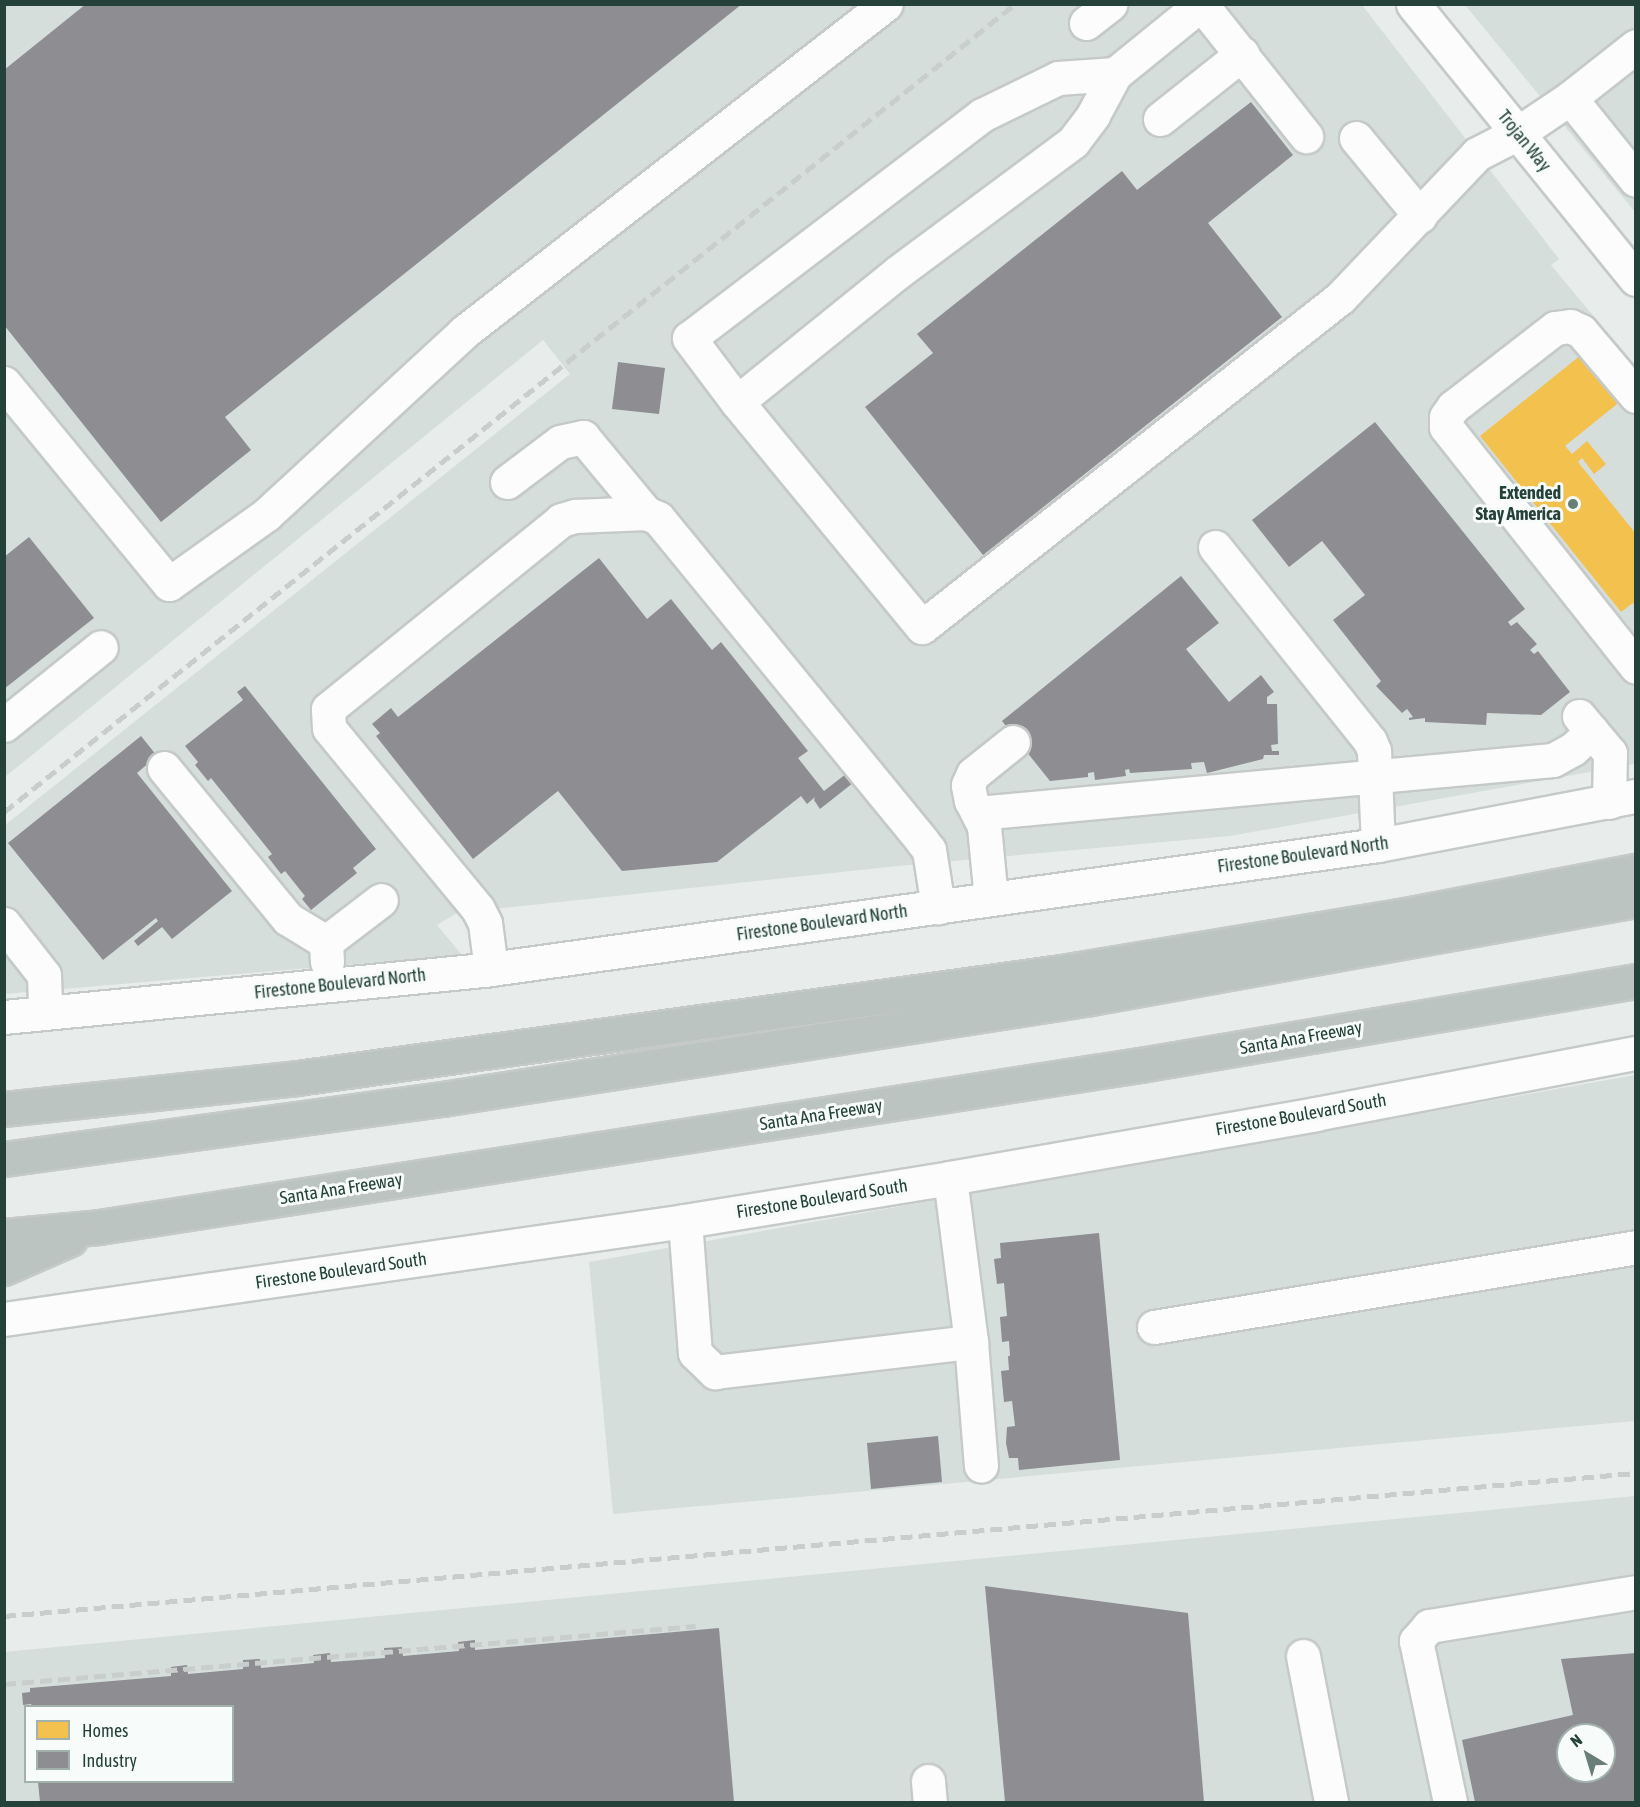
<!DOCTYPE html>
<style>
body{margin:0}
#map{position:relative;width:1640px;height:1807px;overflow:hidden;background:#e8edeb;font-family:"Asap Condensed",sans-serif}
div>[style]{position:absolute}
.built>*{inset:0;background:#d6dedb}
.homes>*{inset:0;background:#f2c14e}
.industry>*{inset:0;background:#8d8d92}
.roads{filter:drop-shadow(2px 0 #c5cac8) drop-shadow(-2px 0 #c5cac8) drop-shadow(0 2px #c5cac8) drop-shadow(0 -2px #c5cac8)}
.minor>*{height:33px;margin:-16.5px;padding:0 16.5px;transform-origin:16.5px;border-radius:16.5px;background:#fcfcfc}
.highway>*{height:33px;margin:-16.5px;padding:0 16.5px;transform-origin:16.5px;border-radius:16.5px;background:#bcc4c2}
.rail>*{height:4.5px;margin-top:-2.25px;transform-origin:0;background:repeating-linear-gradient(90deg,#c9cdcc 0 12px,transparent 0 18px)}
.dots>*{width:16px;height:16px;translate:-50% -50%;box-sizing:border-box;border:3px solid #f7fbf9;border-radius:50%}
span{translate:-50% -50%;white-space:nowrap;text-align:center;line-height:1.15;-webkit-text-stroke:6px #f7fbf9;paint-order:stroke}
.street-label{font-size:18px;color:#24423a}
.poi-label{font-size:18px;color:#24423a;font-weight:700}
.right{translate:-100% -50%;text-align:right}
.frame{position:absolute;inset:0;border:6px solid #24423a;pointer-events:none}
.legend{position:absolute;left:24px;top:1705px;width:210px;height:78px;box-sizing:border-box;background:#f7fbf9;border:2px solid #a3b1ad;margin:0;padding:8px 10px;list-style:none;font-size:18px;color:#24423a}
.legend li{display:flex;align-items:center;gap:12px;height:30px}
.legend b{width:30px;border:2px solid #a3b1ad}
.north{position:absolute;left:1556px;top:1723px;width:60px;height:60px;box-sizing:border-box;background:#f7fbf9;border:2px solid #a3b1ad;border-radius:50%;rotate:322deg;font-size:16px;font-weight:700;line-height:24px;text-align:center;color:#24423a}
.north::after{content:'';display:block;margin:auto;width:21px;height:27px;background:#697e78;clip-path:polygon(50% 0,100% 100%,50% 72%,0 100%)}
</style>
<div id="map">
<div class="built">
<i style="clip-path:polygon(5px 5px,1362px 5px,1559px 259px,1551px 265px,1635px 366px,1635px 764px,1230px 836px,898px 866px,457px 913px,437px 925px,462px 955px,5px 994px,5px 825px,570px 374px,897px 785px,543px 340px,5px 777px)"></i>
<i style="clip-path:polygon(1465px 5px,1635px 5px,1635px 212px)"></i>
<i style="clip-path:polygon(1635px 1075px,1635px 1421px,613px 1514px,589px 1262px)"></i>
<i style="clip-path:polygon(evenodd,1635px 1496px,1635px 1802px,5px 1802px,4px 1652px,1635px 1496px,26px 1706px,232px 1706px,232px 1782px,26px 1782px,26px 1706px,1635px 1496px,1568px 1735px,1604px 1735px,1604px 1771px,1568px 1771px,1568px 1735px)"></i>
</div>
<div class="homes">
<i style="clip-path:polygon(1581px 355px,1622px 400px,1565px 446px,1572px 454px,1587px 441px,1606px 464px,1594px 474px,1582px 458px,1578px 462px,1636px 534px,1636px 606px,1633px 603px,1621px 612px,1480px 436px)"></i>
</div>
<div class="industry">
<i style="clip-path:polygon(86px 4px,742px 4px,225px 417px,251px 450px,161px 522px,4px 325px,4px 70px)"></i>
<i style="clip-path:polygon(1251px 102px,1293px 155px,1208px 223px,1282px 317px,983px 555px,865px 407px,933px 353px,917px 334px,1122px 171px,1137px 190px)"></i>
<i style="clip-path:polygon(618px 362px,665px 368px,659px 414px,612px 409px)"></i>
<i style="clip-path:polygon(1375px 422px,1525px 609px,1508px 622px,1511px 626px,1517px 622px,1537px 644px,1530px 650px,1534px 654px,1538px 651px,1570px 692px,1541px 715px,1487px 713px,1486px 725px,1425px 722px,1425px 718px,1409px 720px,1409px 718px,1413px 717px,1407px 709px,1402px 713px,1376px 686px,1381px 681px,1333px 620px,1365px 595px,1322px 541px,1289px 567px,1252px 520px)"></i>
<i style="clip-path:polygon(29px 537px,94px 618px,4px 689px,4px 557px)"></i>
<i style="clip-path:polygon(599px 558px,647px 619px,671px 599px,712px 650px,721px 642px,808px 751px,798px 758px,824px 791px,851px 770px,858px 779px,820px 809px,814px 800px,815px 797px,807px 804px,801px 796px,717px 862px,622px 871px,558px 791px,473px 859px,376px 736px,380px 733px,372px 724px,391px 708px,398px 717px)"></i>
<i style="clip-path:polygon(1181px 576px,1219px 623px,1186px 649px,1229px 702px,1261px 675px,1274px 692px,1267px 697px,1267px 704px,1277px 704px,1278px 744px,1271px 745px,1272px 751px,1279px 751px,1279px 755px,1264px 755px,1263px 759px,1207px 773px,1204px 762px,1191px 763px,1192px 769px,1130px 773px,1129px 769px,1125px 770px,1126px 776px,1095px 780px,1094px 772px,1088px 773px,1088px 777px,1050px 781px,1002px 721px)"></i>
<i style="clip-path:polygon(245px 686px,376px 849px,353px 868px,357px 873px,311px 910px,302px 899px,305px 896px,285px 871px,281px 874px,268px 857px,272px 854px,211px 778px,208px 781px,195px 765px,198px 762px,185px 746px,243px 700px,237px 692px)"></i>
<i style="clip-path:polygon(141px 736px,157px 756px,137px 773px,232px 891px,172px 939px,162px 927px,138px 946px,134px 941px,158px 921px,156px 918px,103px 960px,8px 843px)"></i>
<i style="clip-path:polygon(1099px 1233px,1120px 1460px,1019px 1470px,1018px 1458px,1009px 1458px,1006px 1443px,1007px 1427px,1015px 1426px,1012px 1401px,1004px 1402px,1001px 1371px,1009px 1370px,1008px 1356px,1010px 1356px,1009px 1341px,1002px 1342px,1000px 1317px,1007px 1316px,1004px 1283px,997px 1284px,994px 1259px,1001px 1258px,1000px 1243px)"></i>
<i style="clip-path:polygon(938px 1436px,942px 1482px,871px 1489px,867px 1443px)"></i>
<i style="clip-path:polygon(985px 1586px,1188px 1613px,1204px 1802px,1005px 1802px)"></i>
<i style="clip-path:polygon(719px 1628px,734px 1802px,40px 1802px,38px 1782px,232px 1782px,232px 1706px,32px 1706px,31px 1704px,23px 1705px,22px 1693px,30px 1692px,30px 1688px,171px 1676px,171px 1667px,187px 1665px,188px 1674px,243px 1669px,243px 1660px,260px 1659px,261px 1668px,314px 1663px,313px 1655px,330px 1653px,331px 1662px,385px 1658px,384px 1648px,402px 1647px,403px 1656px,459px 1651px,458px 1642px,475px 1640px,475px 1650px)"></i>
<i style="clip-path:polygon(evenodd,1636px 1653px,1636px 1802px,1475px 1802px,1462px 1740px,1573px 1715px,1561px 1659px,1636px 1653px,1568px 1735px,1604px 1735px,1604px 1771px,1568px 1771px,1568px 1735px)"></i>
</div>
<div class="roads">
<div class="minor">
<i style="left:1201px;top:4px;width:169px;rotate:51.5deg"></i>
<i style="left:1413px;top:4px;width:354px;rotate:51deg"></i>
<i style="left:1086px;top:23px;width:31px;rotate:-38deg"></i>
<i style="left:1115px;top:74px;width:57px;rotate:176deg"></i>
<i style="left:1058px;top:78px;width:85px;rotate:154deg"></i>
<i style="left:982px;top:115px;width:368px;rotate:142.7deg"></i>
<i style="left:689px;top:338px;width:80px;rotate:53.1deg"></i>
<i style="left:737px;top:402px;width:207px;rotate:-38.9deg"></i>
<i style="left:898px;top:272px;width:218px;rotate:-36.6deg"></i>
<i style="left:1073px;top:142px;width:34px;rotate:-53deg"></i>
<i style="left:1093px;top:115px;width:47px;rotate:-61.8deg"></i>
<i style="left:1115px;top:74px;width:111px;rotate:-39.1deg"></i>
<i style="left:1570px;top:98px;width:105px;rotate:51.2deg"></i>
<i style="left:1160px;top:119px;width:105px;rotate:-38.4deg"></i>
<i style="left:1356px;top:138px;width:101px;rotate:50.6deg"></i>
<i style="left:4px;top:383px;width:260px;rotate:50.6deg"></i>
<i style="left:169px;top:584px;width:120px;rotate:-35.5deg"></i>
<i style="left:267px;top:514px;width:268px;rotate:-42.7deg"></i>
<i style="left:464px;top:332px;width:534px;rotate:-37.86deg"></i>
<i style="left:1636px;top:396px;width:85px;rotate:-130.2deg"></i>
<i style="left:1581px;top:331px;width:12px;rotate:-156deg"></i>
<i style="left:1570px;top:326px;width:15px;rotate:172deg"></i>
<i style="left:1555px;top:328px;width:129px;rotate:142.2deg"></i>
<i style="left:1453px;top:407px;width:12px;rotate:125deg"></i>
<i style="left:1446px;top:417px;width:10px;rotate:90deg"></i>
<i style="left:1446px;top:427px;width:306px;rotate:51.6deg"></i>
<i style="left:737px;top:402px;width:291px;rotate:50.6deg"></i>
<i style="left:922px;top:627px;width:532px;rotate:-38.21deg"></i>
<i style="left:1340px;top:298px;width:199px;rotate:-46.4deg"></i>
<i style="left:1477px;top:154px;width:46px;rotate:-27.1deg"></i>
<i style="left:1518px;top:133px;width:63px;rotate:-33.9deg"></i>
<i style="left:1570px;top:98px;width:84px;rotate:-38.2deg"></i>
<i style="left:507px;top:482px;width:66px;rotate:-37deg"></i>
<i style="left:560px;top:442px;width:24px;rotate:-12deg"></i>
<i style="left:583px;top:437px;width:99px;rotate:50.3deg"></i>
<i style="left:1215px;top:547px;width:248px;rotate:51.4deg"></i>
<i style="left:1370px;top:741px;width:11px;rotate:68deg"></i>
<i style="left:1374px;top:751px;width:94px;rotate:87.6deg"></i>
<i style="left:1579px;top:716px;width:48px;rotate:50deg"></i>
<i style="left:1610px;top:753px;width:49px;rotate:91.2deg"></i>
<i style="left:4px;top:725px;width:124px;rotate:-38.8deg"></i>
<i style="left:164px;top:768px;width:195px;rotate:50.6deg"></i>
<i style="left:288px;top:919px;width:44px;rotate:31.2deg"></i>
<i style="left:978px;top:813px;width:577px;rotate:-5.27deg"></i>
<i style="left:1553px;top:760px;width:23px;rotate:-29deg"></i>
<i style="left:1573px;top:749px;width:26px;rotate:-43deg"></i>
<i style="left:991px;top:899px;width:73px;rotate:-95.5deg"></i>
<i style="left:984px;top:826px;width:28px;rotate:-117deg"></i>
<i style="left:971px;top:801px;width:16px;rotate:-101deg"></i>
<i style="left:968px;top:785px;width:12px;rotate:-66deg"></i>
<i style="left:973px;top:774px;width:51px;rotate:-38.7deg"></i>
<i style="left:4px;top:924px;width:65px;rotate:51.9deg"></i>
<i style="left:44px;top:975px;width:38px;rotate:88deg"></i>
<i style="left:327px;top:962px;width:20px;rotate:-93deg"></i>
<i style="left:326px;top:942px;width:69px;rotate:-37.4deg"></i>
<i style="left:491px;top:969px;width:46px;rotate:-97.4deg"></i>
<i style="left:485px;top:923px;width:16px;rotate:-117deg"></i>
<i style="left:478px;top:909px;width:234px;rotate:-129.5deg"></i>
<i style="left:329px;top:728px;width:19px;rotate:-93deg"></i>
<i style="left:328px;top:709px;width:300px;rotate:-39deg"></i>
<i style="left:561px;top:520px;width:15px;rotate:-16deg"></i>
<i style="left:575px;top:516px;width:71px;rotate:-2.4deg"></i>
<i style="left:646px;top:513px;width:13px;rotate:23deg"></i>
<i style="left:658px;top:518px;width:417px;rotate:50.7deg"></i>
<i style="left:922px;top:841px;width:11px;rotate:52deg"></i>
<i style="left:929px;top:850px;width:58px;rotate:81deg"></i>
<i style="left:4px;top:1017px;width:489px;rotate:-5.6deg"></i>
<i style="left:491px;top:969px;width:896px;rotate:-7.96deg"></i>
<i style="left:1378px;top:845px;width:263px;rotate:-10.8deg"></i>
<i style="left:950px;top:1178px;width:165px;rotate:82.7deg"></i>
<i style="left:971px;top:1342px;width:124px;rotate:85.4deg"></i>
<i style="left:685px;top:1221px;width:132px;rotate:85.7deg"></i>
<i style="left:695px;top:1353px;width:28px;rotate:44deg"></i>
<i style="left:715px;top:1372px;width:258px;rotate:-6.7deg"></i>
<i style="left:4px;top:1319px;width:688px;rotate:-8.19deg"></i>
<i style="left:685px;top:1221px;width:268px;rotate:-9.2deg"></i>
<i style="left:950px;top:1178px;width:371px;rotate:-9.9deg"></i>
<i style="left:1315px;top:1114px;width:327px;rotate:-10.8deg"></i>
<i style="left:1154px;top:1327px;width:489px;rotate:-9.4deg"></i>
<i style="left:1303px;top:1656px;width:149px;rotate:79.1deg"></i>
<i style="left:928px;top:1781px;width:21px;rotate:85deg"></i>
<i style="left:1450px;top:1802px;width:165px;rotate:-101.9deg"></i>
<i style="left:1416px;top:1641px;width:20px;rotate:-49deg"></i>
<i style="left:1429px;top:1626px;width:210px;rotate:-9.3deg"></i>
</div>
<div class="highway">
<i style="left:4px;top:1109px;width:295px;rotate:-6deg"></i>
<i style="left:297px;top:1078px;width:771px;rotate:-7.9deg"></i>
<i style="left:1061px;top:972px;width:343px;rotate:-9.4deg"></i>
<i style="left:1399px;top:916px;width:241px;rotate:-10.8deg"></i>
<i style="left:4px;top:1159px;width:442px;rotate:-7.8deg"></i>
<i style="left:442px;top:1099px;width:651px;rotate:-8.84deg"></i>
<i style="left:1085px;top:999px;width:560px;rotate:-10.19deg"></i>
<i style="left:4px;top:1236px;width:95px;rotate:-5.4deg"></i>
<i style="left:99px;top:1227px;width:1054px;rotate:-8.85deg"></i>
<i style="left:1140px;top:1065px;width:503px;rotate:-9.61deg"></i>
<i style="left:4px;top:1268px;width:72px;rotate:-23.7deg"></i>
</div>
</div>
<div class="rail">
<i style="left:4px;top:812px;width:1294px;rotate:-38.63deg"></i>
<i style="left:4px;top:1616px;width:1638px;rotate:-5.01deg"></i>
<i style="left:4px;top:1684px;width:694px;rotate:-4.79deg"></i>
</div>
<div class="dots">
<i style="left:1573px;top:504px;background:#697e78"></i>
</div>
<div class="street-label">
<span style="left:1524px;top:141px;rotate:51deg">Trojan Way</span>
<span style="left:1303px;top:855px;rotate:-8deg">Firestone Boulevard North</span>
<span style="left:822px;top:923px;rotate:-8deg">Firestone Boulevard North</span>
<span style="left:340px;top:984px;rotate:-6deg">Firestone Boulevard North</span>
<span style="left:1301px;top:1038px;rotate:-10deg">Santa Ana Freeway</span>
<span style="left:821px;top:1115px;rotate:-9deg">Santa Ana Freeway</span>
<span style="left:1301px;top:1115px;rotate:-10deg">Firestone Boulevard South</span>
<span style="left:341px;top:1189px;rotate:-9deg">Santa Ana Freeway</span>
<span style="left:822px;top:1199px;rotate:-9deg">Firestone Boulevard South</span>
<span style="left:341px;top:1271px;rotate:-8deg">Firestone Boulevard South</span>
</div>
<div class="poi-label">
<span class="right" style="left:1561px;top:504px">Extended<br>Stay America</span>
</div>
<div class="frame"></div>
<ul class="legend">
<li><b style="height:16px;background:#f2c14e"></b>Homes</li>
<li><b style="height:16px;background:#8d8d92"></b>Industry</li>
</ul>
<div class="north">N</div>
</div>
